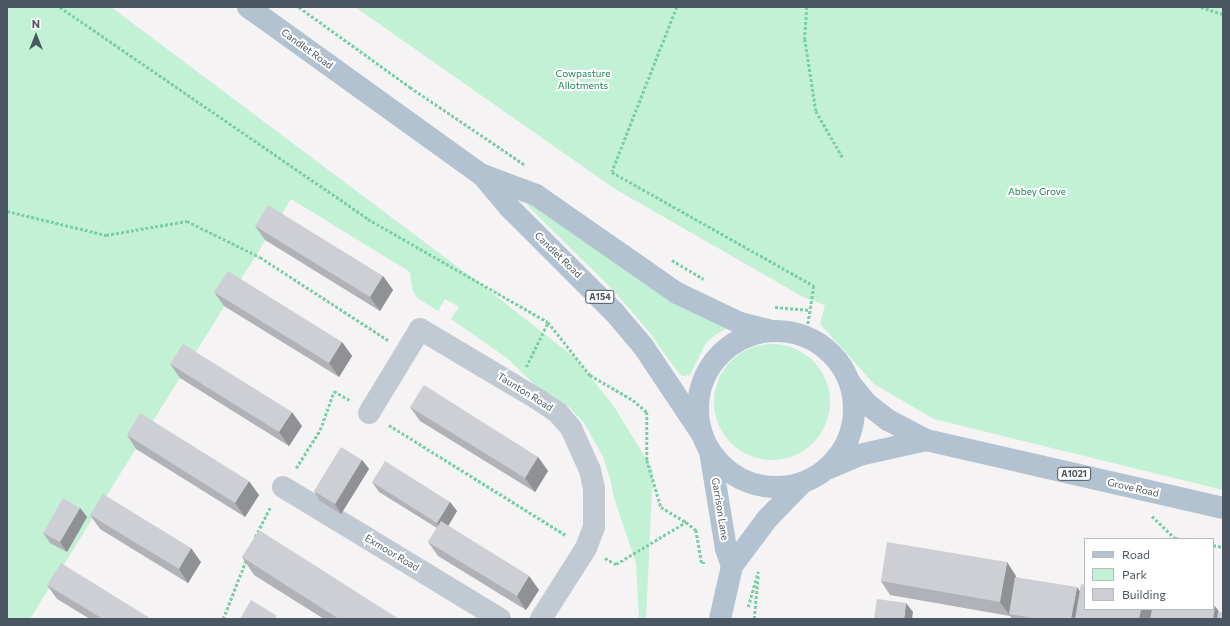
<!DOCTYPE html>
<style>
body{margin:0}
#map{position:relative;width:1230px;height:626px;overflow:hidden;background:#f5f3f3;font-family:Commissioner,sans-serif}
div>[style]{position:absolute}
.green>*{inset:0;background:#c3f1d5}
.round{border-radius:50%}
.path>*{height:2.5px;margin-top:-1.25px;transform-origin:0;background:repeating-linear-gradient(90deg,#7ad0a6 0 3px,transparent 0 5px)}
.minor>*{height:22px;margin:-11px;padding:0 11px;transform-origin:11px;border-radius:11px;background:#c1cad2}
.primary>*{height:22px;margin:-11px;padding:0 11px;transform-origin:11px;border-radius:11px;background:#b3c2d1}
.primary>.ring{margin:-11px;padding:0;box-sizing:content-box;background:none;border:22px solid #b3c2d1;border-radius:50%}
.wall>*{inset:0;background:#b0b2b7}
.shaded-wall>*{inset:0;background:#909195}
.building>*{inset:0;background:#cdcfd5}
span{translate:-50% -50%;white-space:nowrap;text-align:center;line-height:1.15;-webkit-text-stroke:4px #fff;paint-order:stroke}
.shield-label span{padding:1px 3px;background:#fff;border:1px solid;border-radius:3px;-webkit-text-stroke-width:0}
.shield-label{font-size:9px;color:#4a5661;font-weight:700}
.street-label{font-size:10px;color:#4a5661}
.park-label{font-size:10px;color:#17864f}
.frame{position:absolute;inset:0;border:8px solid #4a5661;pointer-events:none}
.legend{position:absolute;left:1084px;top:538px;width:130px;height:72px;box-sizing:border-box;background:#fff;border:1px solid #b7bbc0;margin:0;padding:5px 7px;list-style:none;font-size:12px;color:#4a5661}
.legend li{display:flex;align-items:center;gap:8px;height:20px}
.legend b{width:20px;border:1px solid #b7bbc0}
.north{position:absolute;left:16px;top:16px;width:40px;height:40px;-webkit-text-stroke:3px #fff;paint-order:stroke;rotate:0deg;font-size:11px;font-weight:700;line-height:16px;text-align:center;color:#4a5661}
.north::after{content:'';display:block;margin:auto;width:14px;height:18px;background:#4a5661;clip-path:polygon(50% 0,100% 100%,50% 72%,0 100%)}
</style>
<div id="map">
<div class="green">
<i style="clip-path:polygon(7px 7px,111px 7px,487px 289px,574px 357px,613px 405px,653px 470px,646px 619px,639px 619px,636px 563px,614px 498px,610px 478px,603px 457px,584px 423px,569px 407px,538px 388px,507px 358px,451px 319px,459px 307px,445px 299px,438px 311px,416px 297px,412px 288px,410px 272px,291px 199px,30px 619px,7px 619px)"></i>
<i style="clip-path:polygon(355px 7px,1223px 7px,1223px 490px,934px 419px,874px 384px,820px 324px,825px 305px,805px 298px,615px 189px)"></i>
<i style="clip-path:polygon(531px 201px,728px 328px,715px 335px,706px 343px,690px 375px,682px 376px,674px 367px,649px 332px,615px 292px,527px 205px)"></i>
<i class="round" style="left:714px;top:344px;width:116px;height:116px"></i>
</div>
<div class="path">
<i style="left:60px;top:7px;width:374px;rotate:34.5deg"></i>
<i style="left:368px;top:219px;width:207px;rotate:29.8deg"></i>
<i style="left:548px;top:322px;width:68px;rotate:51.6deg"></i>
<i style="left:590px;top:375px;width:50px;rotate:30.2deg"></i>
<i style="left:633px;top:400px;width:18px;rotate:41deg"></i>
<i style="left:647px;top:412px;width:48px;rotate:90deg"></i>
<i style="left:647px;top:460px;width:49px;rotate:73.4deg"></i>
<i style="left:661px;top:507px;width:29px;rotate:31deg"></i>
<i style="left:299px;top:7px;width:137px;rotate:35.8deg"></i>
<i style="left:410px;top:87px;width:139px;rotate:34.1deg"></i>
<i style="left:677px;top:7px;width:177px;rotate:111.5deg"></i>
<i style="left:612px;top:172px;width:232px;rotate:29.4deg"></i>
<i style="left:814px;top:286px;width:52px;rotate:98.9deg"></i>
<i style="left:807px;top:7px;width:32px;rotate:94deg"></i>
<i style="left:805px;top:39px;width:73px;rotate:81.3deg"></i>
<i style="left:816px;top:111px;width:54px;rotate:60.1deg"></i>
<i style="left:1201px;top:7px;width:23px;rotate:18deg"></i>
<i style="left:7px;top:211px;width:102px;rotate:13.6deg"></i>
<i style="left:106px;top:235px;width:82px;rotate:-9.8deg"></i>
<i style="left:187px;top:221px;width:81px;rotate:26.3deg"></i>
<i style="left:260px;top:257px;width:153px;rotate:33deg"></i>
<i style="left:672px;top:260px;width:37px;rotate:31deg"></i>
<i style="left:775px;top:307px;width:35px;rotate:5deg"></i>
<i style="left:526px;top:367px;width:50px;rotate:-63.9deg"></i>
<i style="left:389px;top:425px;width:208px;rotate:31.9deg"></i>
<i style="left:296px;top:468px;width:45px;rotate:-57.7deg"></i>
<i style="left:320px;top:430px;width:41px;rotate:-70.3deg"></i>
<i style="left:334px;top:391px;width:20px;rotate:30deg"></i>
<i style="left:1152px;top:516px;width:32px;rotate:44deg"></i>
<i style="left:1175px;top:538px;width:6px;rotate:9deg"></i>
<i style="left:255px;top:537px;width:35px;rotate:-63deg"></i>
<i style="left:1213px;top:545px;width:10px;rotate:11deg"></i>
<i style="left:605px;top:558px;width:13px;rotate:29deg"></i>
<i style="left:616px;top:564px;width:82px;rotate:-31deg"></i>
<i style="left:686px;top:522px;width:13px;rotate:39deg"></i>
<i style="left:696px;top:530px;width:34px;rotate:80deg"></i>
<i style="left:702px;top:563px;width:5px"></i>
<i style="left:748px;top:607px;width:37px;rotate:-74deg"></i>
<i style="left:223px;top:619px;width:63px;rotate:-68.7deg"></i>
<i style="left:754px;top:619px;width:43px;rotate:-84.7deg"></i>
</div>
<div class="minor">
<i style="left:369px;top:413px;width:98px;rotate:-58.7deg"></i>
<i style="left:420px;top:329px;width:139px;rotate:30.8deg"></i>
<i style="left:539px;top:400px;width:23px;rotate:34deg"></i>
<i style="left:558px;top:413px;width:20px;rotate:49deg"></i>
<i style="left:571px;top:428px;width:46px;rotate:65.7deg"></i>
<i style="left:590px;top:470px;width:19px;rotate:78deg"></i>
<i style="left:594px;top:489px;width:38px;rotate:90deg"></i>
<i style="left:594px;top:527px;width:22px;rotate:111deg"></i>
<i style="left:586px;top:548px;width:84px;rotate:122.4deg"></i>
<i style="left:283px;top:487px;width:254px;rotate:31.3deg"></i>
</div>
<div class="primary">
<i style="left:248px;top:7px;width:288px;rotate:35.7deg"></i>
<i style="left:482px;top:175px;width:43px;rotate:49.7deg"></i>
<i style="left:510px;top:208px;width:148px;rotate:45deg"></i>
<i style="left:615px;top:313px;width:43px;rotate:49.7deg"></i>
<i style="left:643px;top:346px;width:106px;rotate:56.2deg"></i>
<i style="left:483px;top:175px;width:57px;rotate:20.7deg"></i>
<i style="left:536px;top:195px;width:172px;rotate:34.8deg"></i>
<i style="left:677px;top:293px;width:70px;rotate:25.5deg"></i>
<i style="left:740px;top:323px;width:29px;rotate:14deg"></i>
<i class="ring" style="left:698px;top:331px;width:134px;height:134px"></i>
<i style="left:850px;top:383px;width:26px;rotate:51deg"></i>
<i style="left:866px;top:403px;width:28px;rotate:38deg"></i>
<i style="left:888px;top:420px;width:43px;rotate:27.8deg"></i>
<i style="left:926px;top:440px;width:305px;rotate:12.9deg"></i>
<i style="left:710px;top:451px;width:99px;rotate:80.7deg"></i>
<i style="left:726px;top:549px;width:18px;rotate:71deg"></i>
<i style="left:829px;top:468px;width:33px;rotate:-23deg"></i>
<i style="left:859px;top:455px;width:69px;rotate:-12.6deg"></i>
<i style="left:720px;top:619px;width:54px;rotate:-77.2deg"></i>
<i style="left:732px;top:566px;width:59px;rotate:-53.3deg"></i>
<i style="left:767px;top:519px;width:50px;rotate:-45.8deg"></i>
</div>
<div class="wall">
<i style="clip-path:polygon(255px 226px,383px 276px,393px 290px,380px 311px,265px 240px)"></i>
<i style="clip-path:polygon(214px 292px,342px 342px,352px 356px,339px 377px,224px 306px)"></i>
<i style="clip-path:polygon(170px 364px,302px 426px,289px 446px,180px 378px)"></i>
<i style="clip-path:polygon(410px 407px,538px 457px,548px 471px,535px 492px,420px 421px)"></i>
<i style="clip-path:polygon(127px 435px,259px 495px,245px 517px,136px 449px)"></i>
<i style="clip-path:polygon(362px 460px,369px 469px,341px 514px,320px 501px,314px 491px)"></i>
<i style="clip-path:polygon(372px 482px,450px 502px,457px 511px,448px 526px,529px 576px,539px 590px,526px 610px,438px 556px,428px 542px,437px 528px,379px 492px)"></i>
<i style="clip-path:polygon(80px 508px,87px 517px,67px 552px,50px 543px,43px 533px)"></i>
<i style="clip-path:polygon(90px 515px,201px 562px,188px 583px,100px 529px)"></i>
<i style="clip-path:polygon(242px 557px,399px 619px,324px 619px,254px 575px)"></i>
<i style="clip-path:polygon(1016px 576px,1016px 577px,1085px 609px,1215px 606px,1223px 619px,1012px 619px,1010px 616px,890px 595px,881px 581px)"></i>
<i style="clip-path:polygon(47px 585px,148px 617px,149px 619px,90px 619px,57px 599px)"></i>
</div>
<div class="shaded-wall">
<i style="clip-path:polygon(383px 276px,393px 290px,380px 311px,370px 297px)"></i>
<i style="clip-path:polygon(342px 342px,352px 356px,339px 377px,329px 363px)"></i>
<i style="clip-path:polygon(292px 412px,302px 426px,289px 446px,279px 432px)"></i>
<i style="clip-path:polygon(538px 457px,548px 471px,535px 492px,525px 478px)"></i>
<i style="clip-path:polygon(362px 460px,369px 469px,341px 514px,335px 504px)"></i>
<i style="clip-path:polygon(249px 481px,259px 495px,245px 517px,235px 503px)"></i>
<i style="clip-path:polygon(450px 502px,457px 511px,444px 533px,437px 523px)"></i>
<i style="clip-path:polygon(80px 508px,87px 517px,67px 552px,60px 542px)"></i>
<i style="clip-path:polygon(191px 548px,201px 562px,188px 583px,179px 569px)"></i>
<i style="clip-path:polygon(1007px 562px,1016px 576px,1010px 614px,1009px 614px,1010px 616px,1000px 602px)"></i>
<i style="clip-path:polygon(529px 576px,539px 590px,526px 610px,517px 596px)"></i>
<i style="clip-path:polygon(1077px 587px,1084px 597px,1080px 619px,1071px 619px)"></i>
<i style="clip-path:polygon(906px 603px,913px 612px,912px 619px,904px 619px)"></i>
<i style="clip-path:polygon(1215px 606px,1222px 616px,1221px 619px,1213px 619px)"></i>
<i style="clip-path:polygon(1141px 609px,1153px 609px,1151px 619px,1139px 619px)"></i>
</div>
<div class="building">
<i style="clip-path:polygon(268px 205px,383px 276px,370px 297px,255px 226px)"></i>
<i style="clip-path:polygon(228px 271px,342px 342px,329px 363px,214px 292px)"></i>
<i style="clip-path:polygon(183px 344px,292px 412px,279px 432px,170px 364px)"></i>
<i style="clip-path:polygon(424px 385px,538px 457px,525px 478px,410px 407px)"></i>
<i style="clip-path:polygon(140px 413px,249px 481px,235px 503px,127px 435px)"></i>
<i style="clip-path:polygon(341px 447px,362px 460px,335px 504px,314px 491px)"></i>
<i style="clip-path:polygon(385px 461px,450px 502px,437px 523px,372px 482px)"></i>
<i style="clip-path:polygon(103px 494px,191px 548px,179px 569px,90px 515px)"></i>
<i style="clip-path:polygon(63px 498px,80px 508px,60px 542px,43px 533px)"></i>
<i style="clip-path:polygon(441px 521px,529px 576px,517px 596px,428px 542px)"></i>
<i style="clip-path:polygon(259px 530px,399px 619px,339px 619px,242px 557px)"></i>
<i style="clip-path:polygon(887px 542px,1007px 562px,1000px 602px,881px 581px)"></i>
<i style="clip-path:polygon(61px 563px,148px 617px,147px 619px,103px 619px,47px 585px)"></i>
<i style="clip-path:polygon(1015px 577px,1077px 587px,1071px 619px,1039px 619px,1009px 614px)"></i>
<i style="clip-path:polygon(1081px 584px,1085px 585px,1085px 609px,1141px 609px,1139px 619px,1075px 619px)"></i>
<i style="clip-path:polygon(877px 599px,906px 603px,904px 619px,874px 619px)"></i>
<i style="clip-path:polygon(251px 600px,277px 616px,275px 619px,240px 619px)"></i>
<i style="clip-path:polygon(1213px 606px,1215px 606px,1213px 619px,1150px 619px,1152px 609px,1213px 609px)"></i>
<i style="clip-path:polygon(1218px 612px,1223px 612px,1223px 619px,1217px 619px)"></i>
</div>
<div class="shield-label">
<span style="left:600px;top:297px">A154</span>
<span style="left:1074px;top:474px">A1021</span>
</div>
<div class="street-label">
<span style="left:307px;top:49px;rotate:36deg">Candlet Road</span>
<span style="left:558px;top:255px;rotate:44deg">Candlet Road</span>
<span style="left:525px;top:392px;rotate:32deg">Taunton Road</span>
<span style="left:1133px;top:488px;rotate:13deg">Grove Road</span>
<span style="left:720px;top:509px;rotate:81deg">Garrison Lane</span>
<span style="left:392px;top:553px;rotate:31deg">Exmoor Road</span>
</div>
<div class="park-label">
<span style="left:583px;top:79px">Cowpasture<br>Allotments</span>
<span style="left:1037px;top:192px">Abbey Grove</span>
</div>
<div class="frame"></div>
<ul class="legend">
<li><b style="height:5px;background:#b3c2d1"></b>Road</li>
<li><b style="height:11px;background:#c3f1d5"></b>Park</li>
<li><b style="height:11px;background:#cdcfd5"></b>Building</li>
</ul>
<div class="north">N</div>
</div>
